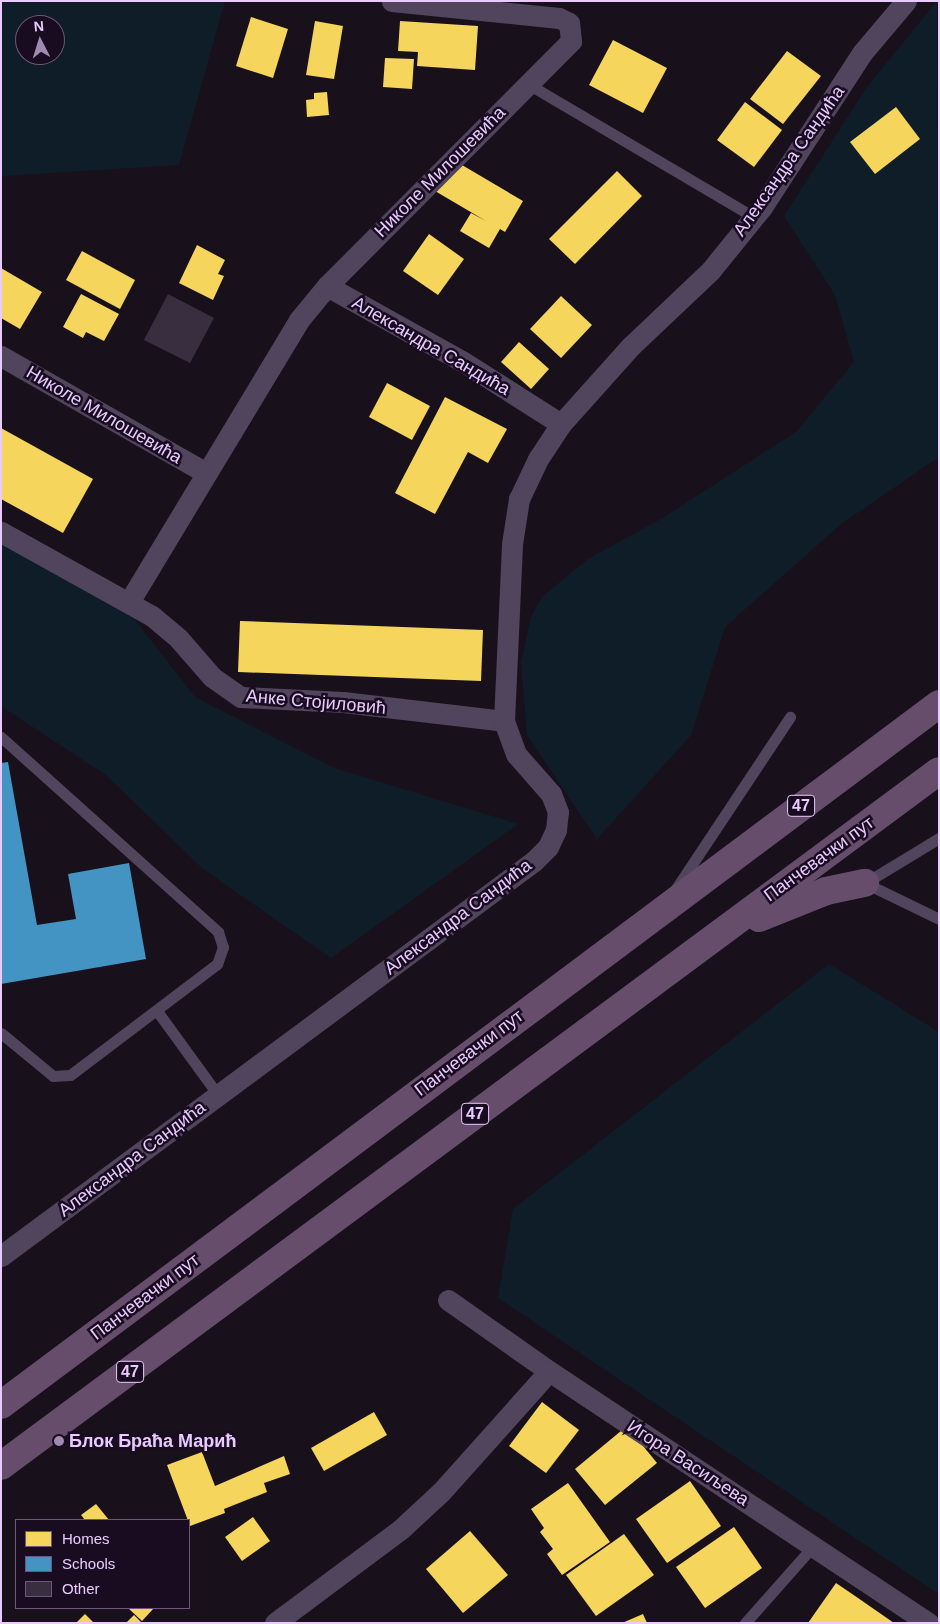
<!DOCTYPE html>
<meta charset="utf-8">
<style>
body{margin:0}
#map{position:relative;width:940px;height:1624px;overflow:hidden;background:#18111c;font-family:Helvetica,sans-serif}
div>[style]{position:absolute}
.green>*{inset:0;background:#0f1d29}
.homes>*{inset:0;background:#f6d55c}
.schools>*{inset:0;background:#4393c3}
.building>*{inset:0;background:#392e3f}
.lane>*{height:11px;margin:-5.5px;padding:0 5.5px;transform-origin:5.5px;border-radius:5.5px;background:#51445d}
.street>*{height:21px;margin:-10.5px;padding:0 10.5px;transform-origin:10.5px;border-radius:10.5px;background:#51445d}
.primary>*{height:28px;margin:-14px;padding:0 14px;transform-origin:14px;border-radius:14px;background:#664d6c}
.dots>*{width:14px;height:14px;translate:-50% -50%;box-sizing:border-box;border:2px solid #190c21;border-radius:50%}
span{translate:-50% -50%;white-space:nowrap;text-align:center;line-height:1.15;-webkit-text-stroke:5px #190c21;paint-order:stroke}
.shield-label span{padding:1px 4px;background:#190c21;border:1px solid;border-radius:4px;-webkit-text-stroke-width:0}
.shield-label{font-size:16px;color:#e9cbff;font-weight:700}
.street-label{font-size:18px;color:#e9cbff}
.poi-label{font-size:18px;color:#e9cbff;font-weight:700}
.left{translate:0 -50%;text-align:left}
.frame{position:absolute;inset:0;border:2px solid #e9cbff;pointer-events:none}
.legend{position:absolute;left:15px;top:1519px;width:175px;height:90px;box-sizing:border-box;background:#190c21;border:1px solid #6c587a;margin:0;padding:6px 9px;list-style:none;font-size:15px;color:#e9cbff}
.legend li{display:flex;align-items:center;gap:10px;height:25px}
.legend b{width:25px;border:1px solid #6c587a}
.north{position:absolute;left:15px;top:15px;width:50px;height:50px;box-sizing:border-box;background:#190c21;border:1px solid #6c587a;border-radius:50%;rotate:355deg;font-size:14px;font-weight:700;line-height:20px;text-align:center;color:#e9cbff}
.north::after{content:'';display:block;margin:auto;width:18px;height:22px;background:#a08ab0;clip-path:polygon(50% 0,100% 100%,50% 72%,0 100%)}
</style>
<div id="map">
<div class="green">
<i style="clip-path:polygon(evenodd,1px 1px,225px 1px,179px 165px,1px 176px,1px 1px,25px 25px,55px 25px,55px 55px,25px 55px,25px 25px)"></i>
<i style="clip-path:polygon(937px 1px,939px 457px,841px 524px,725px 627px,691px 735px,597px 839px,527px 735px,521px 663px,531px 617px,542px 597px,588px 559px,666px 516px,797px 431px,854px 362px,835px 295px,784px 216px,867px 87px)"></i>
<i style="clip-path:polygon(1px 541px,128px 611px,195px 697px,334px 768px,518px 824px,331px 958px,203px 869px,107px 776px,1px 706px)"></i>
<i style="clip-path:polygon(829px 964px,939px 1032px,939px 1594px,498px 1298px,513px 1209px)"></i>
</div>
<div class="homes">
<i style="clip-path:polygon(251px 17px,288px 29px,273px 78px,236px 66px)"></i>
<i style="clip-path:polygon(315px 21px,343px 26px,334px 79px,306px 75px)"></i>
<i style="clip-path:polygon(400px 21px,478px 26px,475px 70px,417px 66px,418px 52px,398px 51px)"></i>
<i style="clip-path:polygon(613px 40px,667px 68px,643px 113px,589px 85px)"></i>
<i style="clip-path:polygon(787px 51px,821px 76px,783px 124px,750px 99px)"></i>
<i style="clip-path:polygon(385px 58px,414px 59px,412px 89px,383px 87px)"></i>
<i style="clip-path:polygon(327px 92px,329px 115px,307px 117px,306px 100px,314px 99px,314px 93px)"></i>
<i style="clip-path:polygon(745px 102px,782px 130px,754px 167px,717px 140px)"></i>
<i style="clip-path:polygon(896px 107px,920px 139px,875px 174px,850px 142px)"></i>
<i style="clip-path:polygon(462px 165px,523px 201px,505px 232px,500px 229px,489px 248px,460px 231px,471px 213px,486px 221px,435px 191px)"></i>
<i style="clip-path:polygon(617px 171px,642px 196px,575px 264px,549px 239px)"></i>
<i style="clip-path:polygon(429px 234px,464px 259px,438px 295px,403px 271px)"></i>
<i style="clip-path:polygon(197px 245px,225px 260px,218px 274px,224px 276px,213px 300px,179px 283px)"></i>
<i style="clip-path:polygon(82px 251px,135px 280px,120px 309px,66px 280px)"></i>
<i style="clip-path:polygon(1px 268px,42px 292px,20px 329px,1px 318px)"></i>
<i style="clip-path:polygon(81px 294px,119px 314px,104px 341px,86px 332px,83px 338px,63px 327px)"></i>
<i style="clip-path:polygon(561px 296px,592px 325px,561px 358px,530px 329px)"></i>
<i style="clip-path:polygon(519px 342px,549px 369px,531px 389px,501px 362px)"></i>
<i style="clip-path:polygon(387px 383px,430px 406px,412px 440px,369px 417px)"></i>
<i style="clip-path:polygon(445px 397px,507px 429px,488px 463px,468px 452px,435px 514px,395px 493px)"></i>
<i style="clip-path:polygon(1px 428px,93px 479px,63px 533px,1px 499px)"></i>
<i style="clip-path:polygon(240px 621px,483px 630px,481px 681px,238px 672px)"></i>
<i style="clip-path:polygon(542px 1402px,579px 1430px,546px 1473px,509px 1446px)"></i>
<i style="clip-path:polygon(374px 1412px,387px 1435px,324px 1471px,311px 1448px)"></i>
<i style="clip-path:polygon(627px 1426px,657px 1463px,605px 1505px,575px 1469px)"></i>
<i style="clip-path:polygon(202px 1452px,215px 1486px,284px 1456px,290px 1474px,264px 1483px,267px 1492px,224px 1509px,225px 1513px,190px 1526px,167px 1465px)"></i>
<i style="clip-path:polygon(690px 1481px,721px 1526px,667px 1563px,636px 1519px)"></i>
<i style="clip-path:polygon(568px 1483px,610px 1542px,562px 1575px,547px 1554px,553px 1549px,540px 1532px,544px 1528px,531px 1509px)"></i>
<i style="clip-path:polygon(96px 1504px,109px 1520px,85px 1520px,81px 1515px)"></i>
<i style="clip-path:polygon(253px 1517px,270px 1541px,242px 1561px,225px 1537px)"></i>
<i style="clip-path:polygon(734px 1527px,762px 1568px,705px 1608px,676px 1567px)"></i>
<i style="clip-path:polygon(470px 1531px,508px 1575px,463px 1613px,426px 1569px)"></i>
<i style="clip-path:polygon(624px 1534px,654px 1575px,596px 1616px,566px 1575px)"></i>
<i style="clip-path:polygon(836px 1583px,858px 1598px,894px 1623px,808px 1623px)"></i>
<i style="clip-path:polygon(128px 1608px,154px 1608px,142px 1621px)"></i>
<i style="clip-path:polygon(85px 1614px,94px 1623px,76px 1623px)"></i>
<i style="clip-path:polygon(643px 1614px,647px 1623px,622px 1623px)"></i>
<i style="clip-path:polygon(134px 1615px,142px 1623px,126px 1623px)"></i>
</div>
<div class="schools">
<i style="clip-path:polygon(8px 762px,37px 925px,76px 919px,68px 874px,129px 863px,146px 959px,1px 984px,1px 763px)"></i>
</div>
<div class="building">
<i style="clip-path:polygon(168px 294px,214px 318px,190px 363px,144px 340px)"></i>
</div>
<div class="lane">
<i style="left:528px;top:84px;width:262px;rotate:30.5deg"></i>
<i style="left:1px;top:737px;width:292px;rotate:41.9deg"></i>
<i style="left:218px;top:932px;width:16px;rotate:72deg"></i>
<i style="left:223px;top:947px;width:18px;rotate:109deg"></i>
<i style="left:217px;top:964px;width:184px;rotate:142.9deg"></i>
<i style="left:70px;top:1075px;width:17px;rotate:177deg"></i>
<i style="left:53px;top:1076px;width:67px;rotate:-140.4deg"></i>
<i style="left:865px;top:883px;width:87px;rotate:-31.3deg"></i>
<i style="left:865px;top:883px;width:82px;rotate:25.9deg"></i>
<i style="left:675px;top:890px;width:208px;rotate:-56.4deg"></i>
<i style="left:157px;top:1011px;width:104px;rotate:54deg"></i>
<i style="left:745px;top:1623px;width:104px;rotate:-48.5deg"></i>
</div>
<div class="street">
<i style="left:327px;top:286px;width:154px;rotate:29.1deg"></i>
<i style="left:462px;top:361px;width:117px;rotate:32.5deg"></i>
<i style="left:1px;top:356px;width:236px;rotate:29.7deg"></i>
<i style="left:1px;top:532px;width:173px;rotate:29.1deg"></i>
<i style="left:152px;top:616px;width:35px;rotate:40deg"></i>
<i style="left:179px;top:639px;width:50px;rotate:49deg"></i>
<i style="left:212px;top:677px;width:35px;rotate:35deg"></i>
<i style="left:241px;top:697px;width:102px;rotate:2.8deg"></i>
<i style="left:343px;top:702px;width:162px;rotate:6.7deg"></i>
<i style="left:129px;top:602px;width:329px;rotate:-58.9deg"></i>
<i style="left:299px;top:320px;width:44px;rotate:-50.5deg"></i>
<i style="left:327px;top:286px;width:346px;rotate:-45.1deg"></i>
<i style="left:571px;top:41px;width:18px;rotate:-96deg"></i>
<i style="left:569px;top:23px;width:11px;rotate:-153deg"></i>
<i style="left:559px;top:18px;width:168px;rotate:-174.2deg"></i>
<i style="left:1px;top:1256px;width:663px;rotate:-36.54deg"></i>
<i style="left:534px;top:861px;width:20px;rotate:-45deg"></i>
<i style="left:548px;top:847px;width:19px;rotate:-65deg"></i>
<i style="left:556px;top:830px;width:18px;rotate:-84deg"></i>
<i style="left:558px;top:812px;width:19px;rotate:-111deg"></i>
<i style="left:551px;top:794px;width:53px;rotate:-131.2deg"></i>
<i style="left:516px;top:754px;width:35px;rotate:-110deg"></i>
<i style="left:504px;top:721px;width:177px;rotate:-87.4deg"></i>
<i style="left:512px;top:544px;width:46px;rotate:-81.2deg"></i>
<i style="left:519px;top:499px;width:44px;rotate:-64.6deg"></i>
<i style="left:538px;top:459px;width:42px;rotate:-56.7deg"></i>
<i style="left:561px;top:424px;width:105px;rotate:-48.1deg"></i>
<i style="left:631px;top:346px;width:110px;rotate:-43.5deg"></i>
<i style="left:711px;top:270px;width:81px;rotate:-51deg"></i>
<i style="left:762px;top:207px;width:184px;rotate:-57deg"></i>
<i style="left:862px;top:53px;width:68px;rotate:-49.8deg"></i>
<i style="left:448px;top:1300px;width:123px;rotate:35.1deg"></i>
<i style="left:549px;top:1371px;width:456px;rotate:33.6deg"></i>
<i style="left:275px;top:1623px;width:157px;rotate:-36.7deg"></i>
<i style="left:401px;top:1529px;width:54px;rotate:-42.8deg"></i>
<i style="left:441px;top:1492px;width:162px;rotate:-48.2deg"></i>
</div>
<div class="primary">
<i style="left:759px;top:918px;width:72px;rotate:-21.9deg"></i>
<i style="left:826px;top:891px;width:40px;rotate:-12deg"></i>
<i style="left:1px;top:1405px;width:1171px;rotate:-36.77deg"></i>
<i style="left:1px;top:1466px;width:1167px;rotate:-36.54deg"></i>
</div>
<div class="dots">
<i style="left:59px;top:1441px;background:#a08ab0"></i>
</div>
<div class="shield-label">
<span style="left:801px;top:806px">47</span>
<span style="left:475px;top:1114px">47</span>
<span style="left:130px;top:1372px">47</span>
</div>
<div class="street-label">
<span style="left:789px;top:161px;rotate:-55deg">Александра Сандића</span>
<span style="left:440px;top:172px;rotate:-45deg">Николе Милошевића</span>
<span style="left:431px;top:346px;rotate:30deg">Александра Сандића</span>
<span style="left:104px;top:415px;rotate:30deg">Николе Милошевића</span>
<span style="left:316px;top:702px;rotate:5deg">Анке Стојиловић</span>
<span style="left:819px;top:859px;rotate:-36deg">Панчевачки пут</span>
<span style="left:458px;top:917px;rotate:-37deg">Александра Сандића</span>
<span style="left:469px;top:1053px;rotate:-37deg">Панчевачки пут</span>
<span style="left:132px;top:1159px;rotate:-37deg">Александра Сандића</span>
<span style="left:145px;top:1297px;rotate:-37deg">Панчевачки пут</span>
<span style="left:688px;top:1463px;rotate:33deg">Игора Васиљева</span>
</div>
<div class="poi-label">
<span class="left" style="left:69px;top:1441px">Блок Браћа Марић</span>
</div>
<div class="frame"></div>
<ul class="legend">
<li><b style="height:14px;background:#f6d55c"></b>Homes</li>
<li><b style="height:14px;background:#4393c3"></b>Schools</li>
<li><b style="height:14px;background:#392e3f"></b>Other</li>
</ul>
<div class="north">N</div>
</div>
